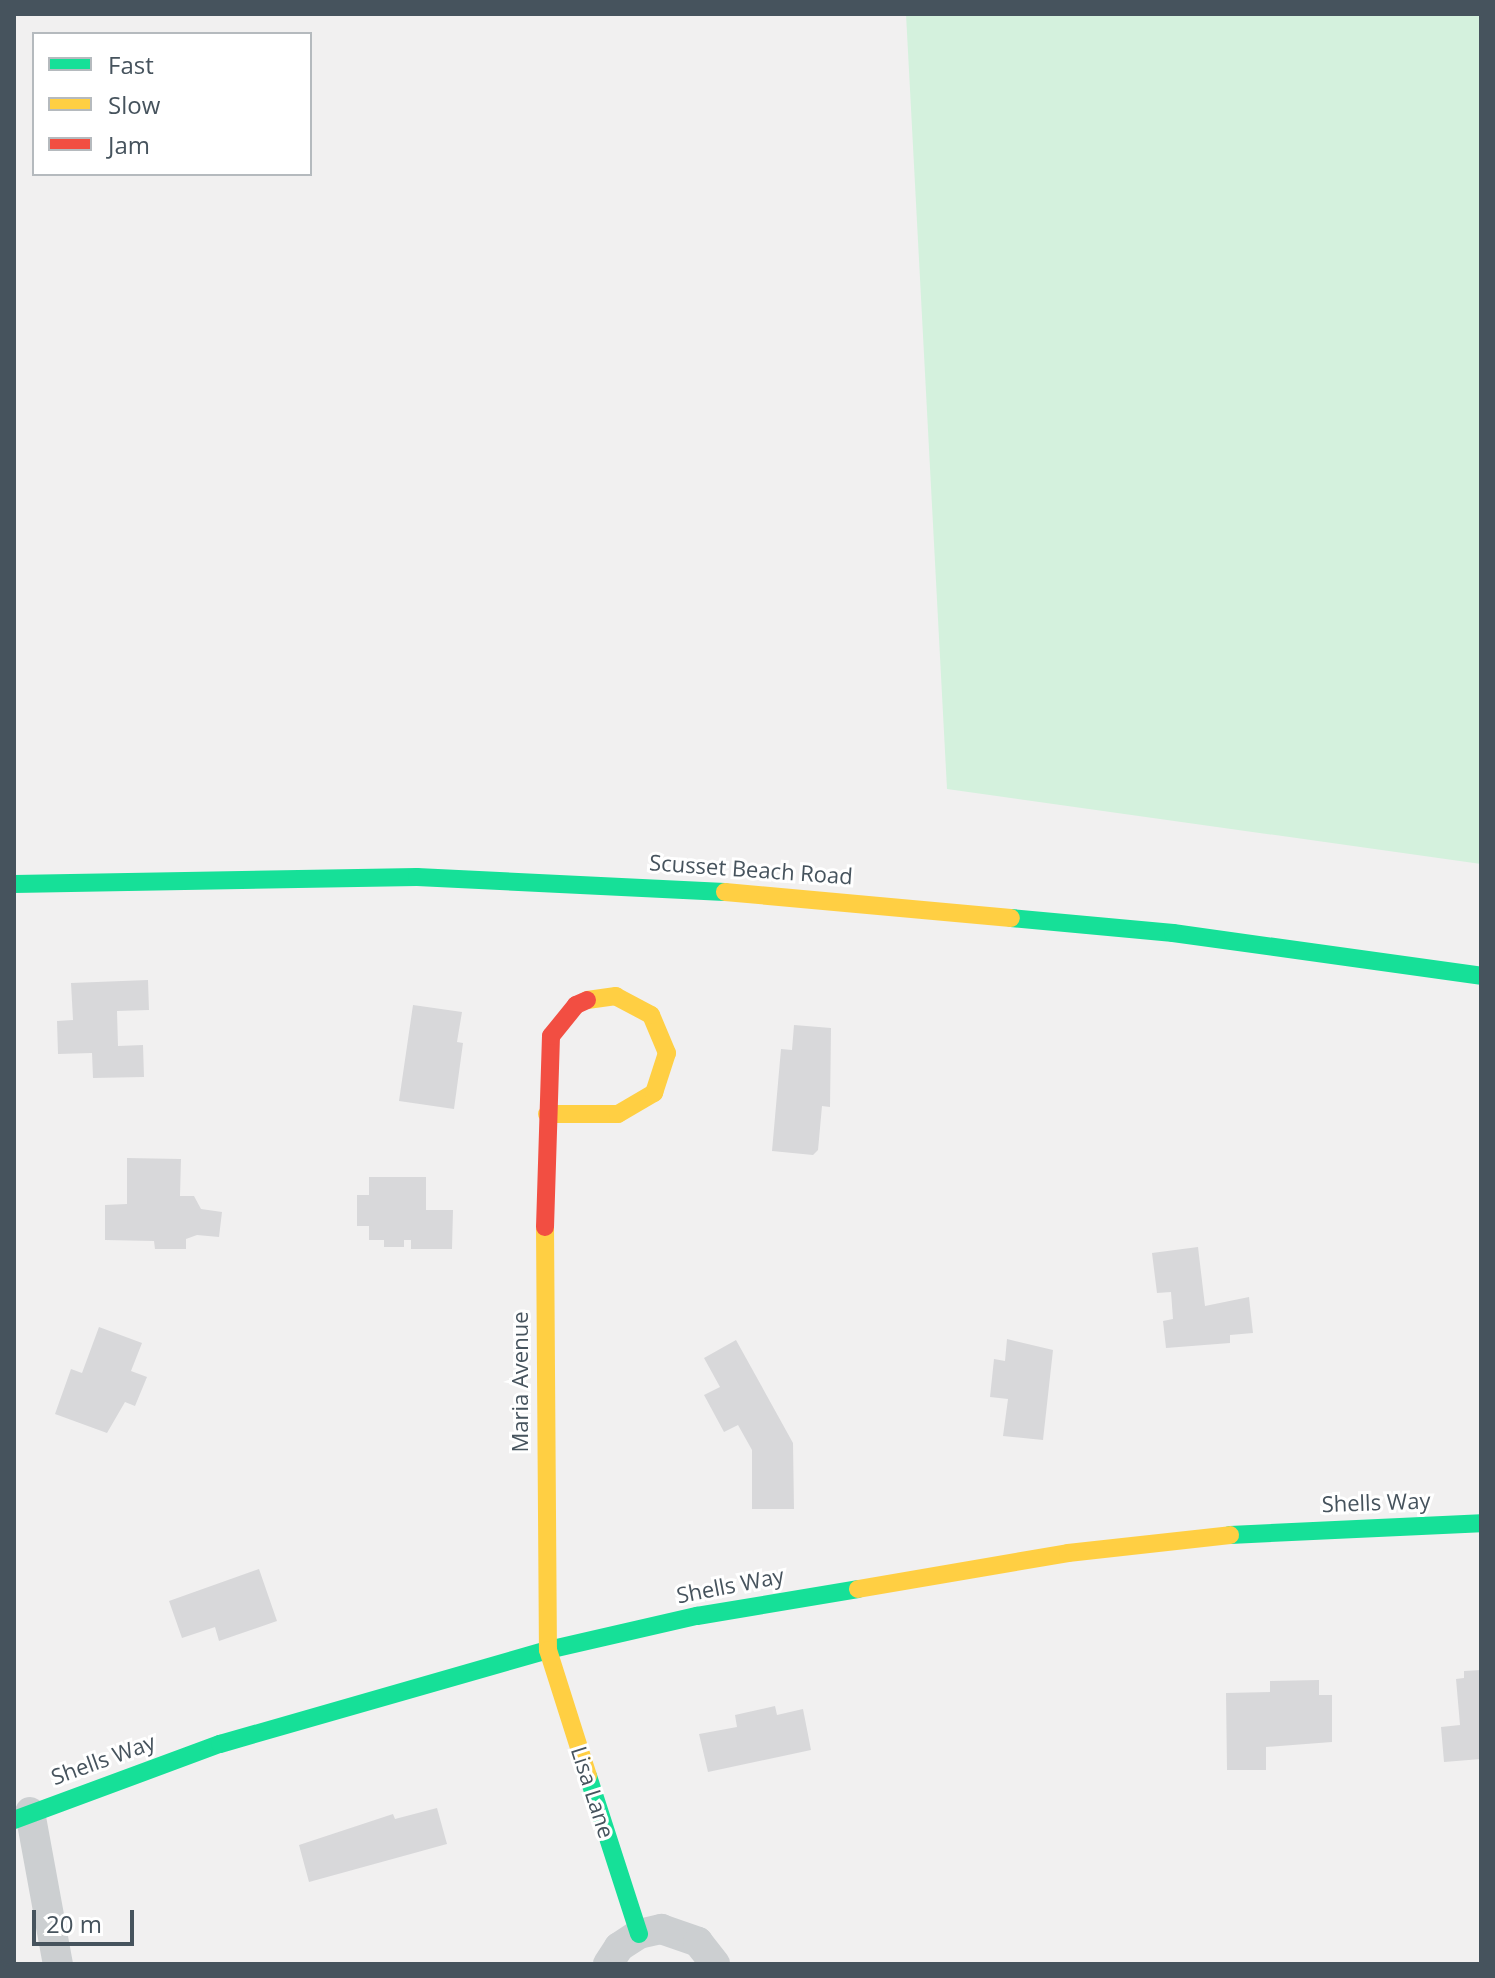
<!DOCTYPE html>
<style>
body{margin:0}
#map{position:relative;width:1495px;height:1978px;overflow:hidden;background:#f1f0f0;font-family:"Open Sans",sans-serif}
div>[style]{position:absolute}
.green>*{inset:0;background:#d4f1dd}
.building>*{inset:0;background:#d8d8da}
.street>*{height:30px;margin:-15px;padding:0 15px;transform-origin:15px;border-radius:15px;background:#cccfd1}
.fast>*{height:18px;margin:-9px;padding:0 9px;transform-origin:9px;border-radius:9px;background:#16e098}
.slow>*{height:18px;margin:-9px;padding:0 9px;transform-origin:9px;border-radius:9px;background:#ffcf43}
.jam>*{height:18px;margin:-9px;padding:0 9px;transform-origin:9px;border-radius:9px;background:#f24e42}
span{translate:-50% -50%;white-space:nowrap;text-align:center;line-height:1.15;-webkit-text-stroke:6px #fff;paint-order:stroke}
.street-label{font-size:22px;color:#46535d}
.frame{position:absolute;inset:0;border:16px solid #46535d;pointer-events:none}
.legend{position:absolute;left:32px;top:32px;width:280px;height:144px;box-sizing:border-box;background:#fff;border:2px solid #b5babe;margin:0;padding:10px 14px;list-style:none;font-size:24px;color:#46535d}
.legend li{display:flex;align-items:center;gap:16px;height:40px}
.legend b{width:40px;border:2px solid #b5babe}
.scale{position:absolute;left:32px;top:1910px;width:102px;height:36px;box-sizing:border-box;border:4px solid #46535d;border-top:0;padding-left:10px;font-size:24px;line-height:28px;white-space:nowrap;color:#46535d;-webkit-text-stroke:6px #fff;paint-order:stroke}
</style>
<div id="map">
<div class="green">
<i style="clip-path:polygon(906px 14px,1481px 14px,1481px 864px,947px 789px)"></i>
</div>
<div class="building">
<i style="clip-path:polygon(148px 980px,149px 1010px,117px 1011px,118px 1046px,143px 1045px,144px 1077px,93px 1078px,92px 1053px,58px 1054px,57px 1021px,73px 1020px,71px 983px)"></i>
<i style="clip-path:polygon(413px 1005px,462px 1012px,457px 1042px,463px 1043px,454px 1109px,399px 1101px)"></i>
<i style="clip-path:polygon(794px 1025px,831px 1028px,830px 1107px,822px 1106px,818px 1150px,813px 1155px,772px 1151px,781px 1049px,792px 1050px)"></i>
<i style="clip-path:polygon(127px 1158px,181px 1159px,180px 1196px,194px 1196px,201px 1209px,222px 1212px,219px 1237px,197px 1235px,186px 1239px,186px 1249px,155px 1249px,154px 1241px,105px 1240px,105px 1205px,127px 1204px)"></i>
<i style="clip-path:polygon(369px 1177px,426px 1177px,426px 1210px,453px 1210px,452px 1249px,411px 1249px,411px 1240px,404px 1240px,404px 1247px,384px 1247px,384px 1240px,369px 1240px,369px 1226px,357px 1226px,357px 1195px,369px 1195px)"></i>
<i style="clip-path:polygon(1198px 1247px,1205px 1306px,1249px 1297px,1253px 1333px,1230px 1335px,1230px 1343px,1166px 1348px,1163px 1321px,1173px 1319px,1171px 1292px,1157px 1293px,1152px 1253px)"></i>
<i style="clip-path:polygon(99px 1327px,142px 1343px,131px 1371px,147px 1377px,135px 1406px,125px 1402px,107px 1433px,55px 1414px,71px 1369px,82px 1373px)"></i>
<i style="clip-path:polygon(1007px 1339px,1053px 1350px,1043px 1440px,1003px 1436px,1008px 1399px,990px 1397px,994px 1359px,1005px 1361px)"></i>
<i style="clip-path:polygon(736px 1340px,793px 1443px,794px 1509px,752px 1509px,752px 1450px,738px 1425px,724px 1432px,704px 1395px,720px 1387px,704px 1358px)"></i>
<i style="clip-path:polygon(259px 1569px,277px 1621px,219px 1641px,215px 1627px,182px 1638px,169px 1601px)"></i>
<i style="clip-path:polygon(1481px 1670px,1481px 1759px,1444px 1762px,1441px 1727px,1460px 1725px,1456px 1679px,1464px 1678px,1464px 1671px)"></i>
<i style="clip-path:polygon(1319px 1680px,1319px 1695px,1332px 1695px,1332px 1742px,1266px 1747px,1266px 1770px,1227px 1770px,1226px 1693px,1270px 1692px,1270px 1681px)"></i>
<i style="clip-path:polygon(775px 1706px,777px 1715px,803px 1709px,811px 1750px,708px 1772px,699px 1734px,737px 1727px,735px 1715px)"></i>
<i style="clip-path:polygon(437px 1808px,447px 1844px,309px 1882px,299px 1845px,393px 1814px,395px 1819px)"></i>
</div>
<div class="street">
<i style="left:30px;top:1812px;width:155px;rotate:79.6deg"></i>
<i style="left:608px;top:1964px;width:20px;rotate:-57deg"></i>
<i style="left:619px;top:1947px;width:24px;rotate:-33deg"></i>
<i style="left:639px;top:1934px;width:23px;rotate:-13deg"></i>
<i style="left:661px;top:1929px;width:39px;rotate:19deg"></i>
<i style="left:698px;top:1942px;width:28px;rotate:52deg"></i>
</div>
<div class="fast">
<i style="left:14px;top:884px;width:403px;rotate:-1deg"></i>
<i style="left:417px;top:877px;width:308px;rotate:2.8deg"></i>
<i style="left:1011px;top:918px;width:163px;rotate:5.3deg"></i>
<i style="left:1173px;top:933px;width:311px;rotate:7.9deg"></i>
<i style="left:1230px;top:1535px;width:251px;rotate:-2.7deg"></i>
<i style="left:588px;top:1776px;width:166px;rotate:72.1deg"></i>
<i style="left:14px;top:1820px;width:220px;rotate:-20.3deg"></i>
<i style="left:220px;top:1744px;width:341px;rotate:-16deg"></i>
<i style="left:548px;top:1650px;width:153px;rotate:-12.9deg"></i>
<i style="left:697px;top:1616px;width:163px;rotate:-9.5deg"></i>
</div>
<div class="slow">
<i style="left:725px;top:892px;width:287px;rotate:5.2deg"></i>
<i style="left:547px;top:1114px;width:71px"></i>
<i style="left:618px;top:1114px;width:42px;rotate:-30.3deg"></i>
<i style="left:654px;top:1093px;width:42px;rotate:-72deg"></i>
<i style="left:667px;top:1053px;width:41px;rotate:-112.8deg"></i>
<i style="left:651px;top:1015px;width:40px;rotate:-152deg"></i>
<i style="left:616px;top:996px;width:29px;rotate:172deg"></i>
<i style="left:545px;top:1227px;width:423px;rotate:89.6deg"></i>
<i style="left:548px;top:1650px;width:132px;rotate:72.4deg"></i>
<i style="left:858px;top:1589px;width:213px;rotate:-9.7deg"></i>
<i style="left:1068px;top:1553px;width:163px;rotate:-6.3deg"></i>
</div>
<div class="jam">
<i style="left:545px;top:1227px;width:191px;rotate:-88.2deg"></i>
<i style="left:551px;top:1036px;width:40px;rotate:-51deg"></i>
<i style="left:576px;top:1005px;width:12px;rotate:-24deg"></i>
</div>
<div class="street-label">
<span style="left:751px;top:869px;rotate:4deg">Scusset Beach Road</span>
<span style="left:520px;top:1382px;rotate:-90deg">Maria Avenue</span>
<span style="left:1376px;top:1502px;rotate:-2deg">Shells Way</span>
<span style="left:730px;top:1585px;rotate:-11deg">Shells Way</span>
<span style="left:103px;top:1759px;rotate:-20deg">Shells Way</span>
<span style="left:593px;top:1792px;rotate:72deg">Lisa Lane</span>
</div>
<div class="frame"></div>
<ul class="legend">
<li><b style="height:10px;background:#16e098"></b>Fast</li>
<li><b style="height:10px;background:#ffcf43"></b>Slow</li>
<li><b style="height:10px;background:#f24e42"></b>Jam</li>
</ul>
<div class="scale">20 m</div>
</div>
